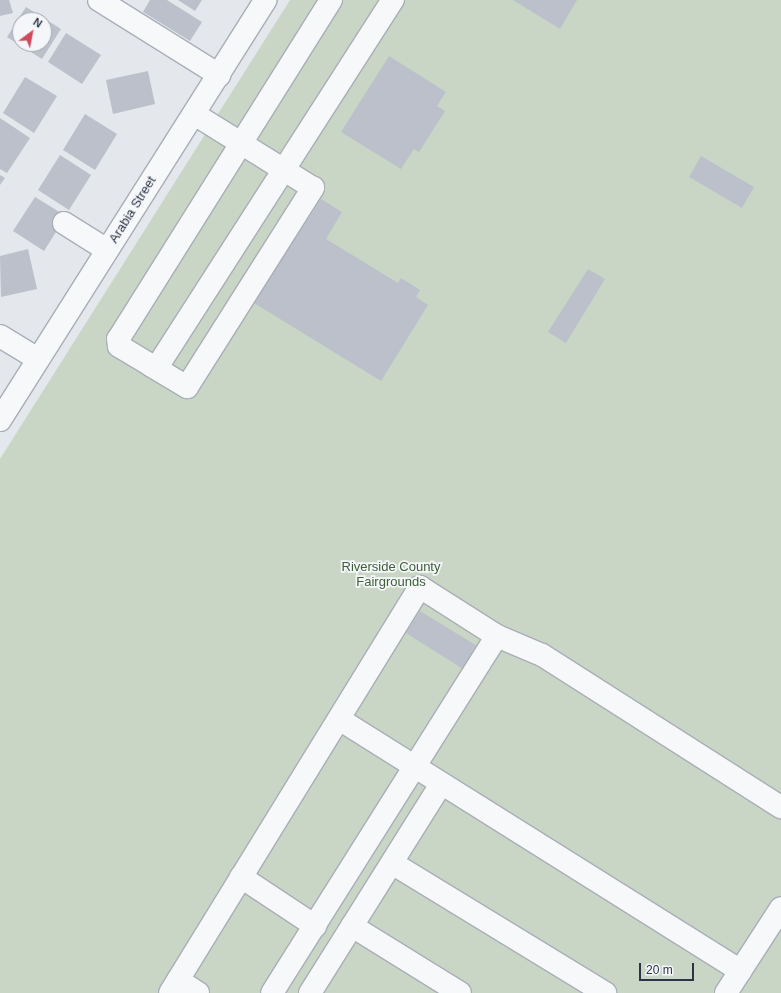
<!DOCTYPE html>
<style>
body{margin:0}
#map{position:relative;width:781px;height:993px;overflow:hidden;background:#e4e7ec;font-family:Arial,sans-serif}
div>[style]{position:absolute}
.green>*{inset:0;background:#c9d6c5}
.building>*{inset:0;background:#bbc0ca}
.roads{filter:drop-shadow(1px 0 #a9aeb7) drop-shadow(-1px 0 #a9aeb7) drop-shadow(0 1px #a9aeb7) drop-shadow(0 -1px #a9aeb7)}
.minor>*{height:22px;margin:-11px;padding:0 11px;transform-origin:11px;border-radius:11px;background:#f7f8fa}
span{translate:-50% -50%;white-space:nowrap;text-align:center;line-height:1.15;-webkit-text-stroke:3.5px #f4f6f9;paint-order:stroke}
.street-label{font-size:13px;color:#2b3445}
.park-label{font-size:13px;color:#3f6138}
.north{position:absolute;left:12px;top:12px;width:40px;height:40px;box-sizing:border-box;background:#f4f6f9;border:1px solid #a4a8b1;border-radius:50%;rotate:32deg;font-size:11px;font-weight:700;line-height:16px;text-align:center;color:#2b3445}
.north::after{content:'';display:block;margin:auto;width:14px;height:18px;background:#d1495b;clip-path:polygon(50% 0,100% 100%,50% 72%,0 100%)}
.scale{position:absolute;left:639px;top:963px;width:55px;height:18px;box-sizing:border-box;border:2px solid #2b3445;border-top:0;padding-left:5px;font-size:12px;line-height:14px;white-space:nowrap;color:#2b3445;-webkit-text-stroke:3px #f4f6f9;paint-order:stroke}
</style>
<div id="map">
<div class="green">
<i style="clip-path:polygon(290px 0,781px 0,781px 993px,0 993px,0 459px)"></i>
</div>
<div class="building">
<i style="clip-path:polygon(0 0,9px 0,13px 13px,0 16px)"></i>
<i style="clip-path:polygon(150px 0,167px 0,202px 22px,190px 41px,143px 12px)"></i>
<i style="clip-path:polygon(178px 0,202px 0,195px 11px)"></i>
<i style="clip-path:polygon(513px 0,577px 0,560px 29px)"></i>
<i style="clip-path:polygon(evenodd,26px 7px,61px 29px,42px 59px,7px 37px,26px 7px,20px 20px,44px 20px,44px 44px,20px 44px,20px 20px)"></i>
<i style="clip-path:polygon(66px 33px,101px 55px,82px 84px,48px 62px)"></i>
<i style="clip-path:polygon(389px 56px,446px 92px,437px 106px,445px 111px,419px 152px,414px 149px,401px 169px,341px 132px)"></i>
<i style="clip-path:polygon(148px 71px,155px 104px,113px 114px,106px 80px)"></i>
<i style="clip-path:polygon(25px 77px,57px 96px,34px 133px,3px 113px)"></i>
<i style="clip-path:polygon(85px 114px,117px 134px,95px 170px,63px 150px)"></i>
<i style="clip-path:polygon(0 118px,30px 138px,7px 173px,0 169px)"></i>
<i style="clip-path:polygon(60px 155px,91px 175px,69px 210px,38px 190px)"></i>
<i style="clip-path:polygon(701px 156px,754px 187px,742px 208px,689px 177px)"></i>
<i style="clip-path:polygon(0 175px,5px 178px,0 185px)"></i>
<i style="clip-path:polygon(35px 197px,66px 216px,44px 251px,13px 231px)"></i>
<i style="clip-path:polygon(321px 199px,342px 212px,326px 239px,398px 283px,401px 278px,420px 290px,416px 297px,428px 305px,381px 381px,246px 298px,294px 221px,303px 227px)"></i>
<i style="clip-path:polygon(28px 249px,37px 289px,1px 297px,0 256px)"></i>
<i style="clip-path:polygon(588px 269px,605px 279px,566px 343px,548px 332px)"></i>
<i style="clip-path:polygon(420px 611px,477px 646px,463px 669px,406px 633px)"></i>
</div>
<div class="roads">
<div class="minor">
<i style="left:99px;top:0;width:142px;rotate:32deg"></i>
<i style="left:331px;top:0;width:400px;rotate:122.1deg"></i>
<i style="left:118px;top:339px;width:7px;rotate:82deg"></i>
<i style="left:119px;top:346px;width:39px;rotate:31deg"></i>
<i style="left:152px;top:366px;width:7px;rotate:-16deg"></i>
<i style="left:159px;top:364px;width:433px;rotate:-57.3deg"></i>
<i style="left:64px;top:223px;width:51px;rotate:32.1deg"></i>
<i style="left:0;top:336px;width:44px;rotate:31.2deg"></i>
<i style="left:152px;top:366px;width:41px;rotate:31deg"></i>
<i style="left:187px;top:387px;width:236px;rotate:-57.7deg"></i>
<i style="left:313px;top:188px;width:140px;rotate:-148.1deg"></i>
<i style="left:0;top:420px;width:497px;rotate:-57.7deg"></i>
<i style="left:339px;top:719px;width:474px;rotate:32.1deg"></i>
<i style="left:392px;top:863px;width:250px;rotate:31.4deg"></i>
<i style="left:241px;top:877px;width:89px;rotate:33.5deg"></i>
<i style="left:352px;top:926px;width:127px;rotate:31.8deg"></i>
<i style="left:178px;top:980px;width:24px;rotate:33deg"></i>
<i style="left:170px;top:993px;width:477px;rotate:-58.4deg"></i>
<i style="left:420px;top:587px;width:91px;rotate:32.5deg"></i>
<i style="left:497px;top:636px;width:49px;rotate:22.9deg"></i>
<i style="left:542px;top:655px;width:283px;rotate:32.5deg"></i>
<i style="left:272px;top:993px;width:422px;rotate:-57.8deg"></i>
<i style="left:310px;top:993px;width:247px;rotate:-57.9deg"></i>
<i style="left:726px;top:993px;width:101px;rotate:-57.1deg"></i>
</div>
</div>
<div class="street-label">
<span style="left:133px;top:210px;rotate:-58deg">Arabia Street</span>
</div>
<div class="park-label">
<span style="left:391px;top:575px">Riverside County<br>Fairgrounds</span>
</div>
<div class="north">N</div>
<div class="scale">20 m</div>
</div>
